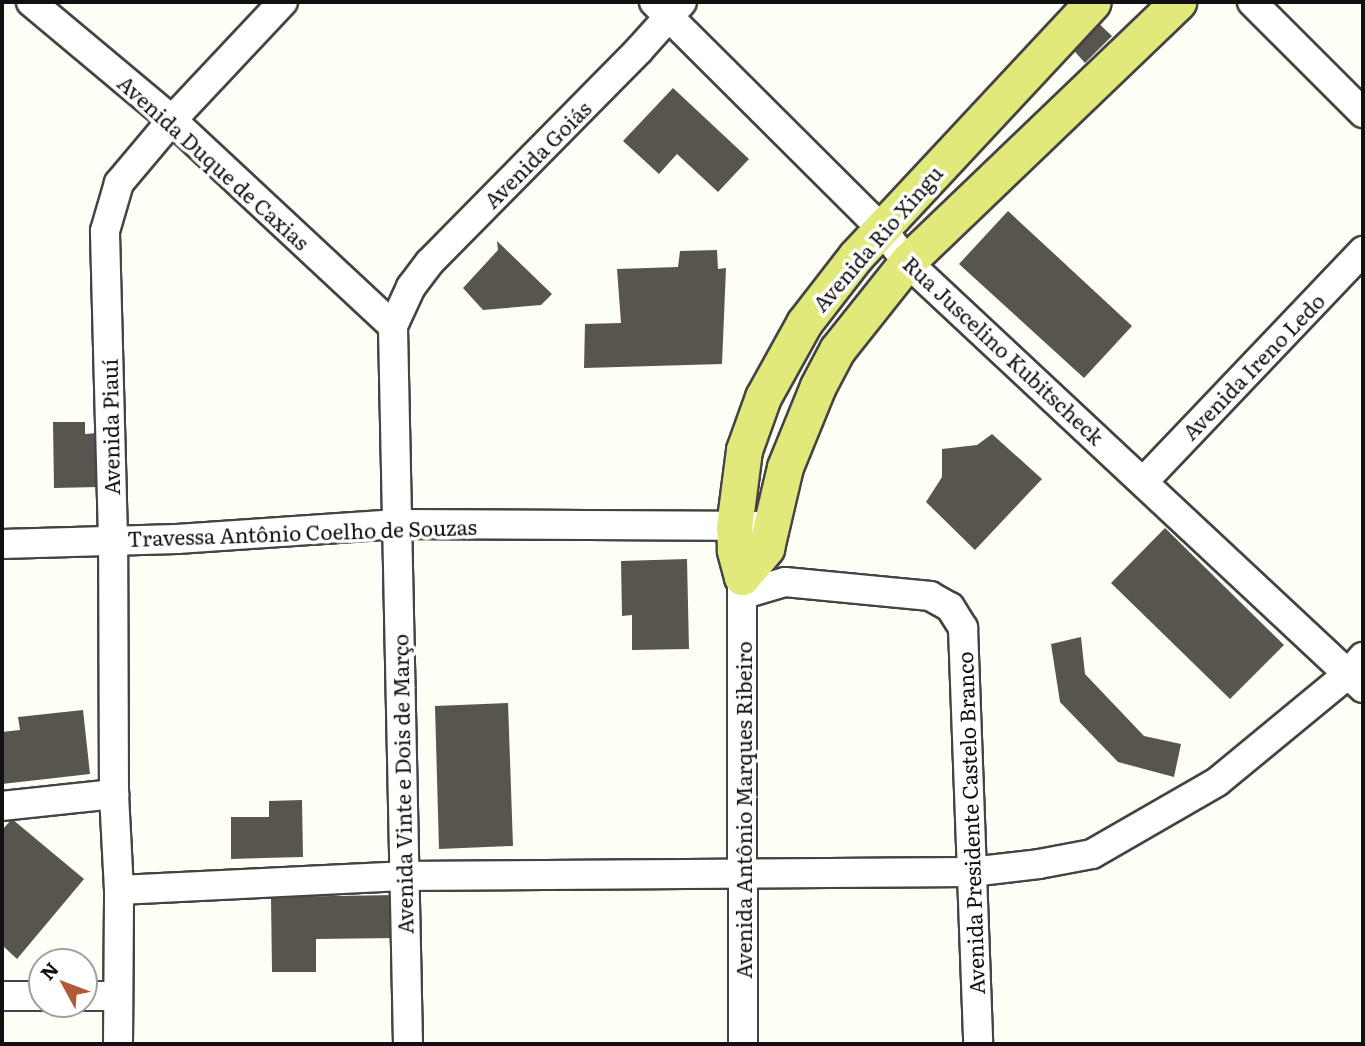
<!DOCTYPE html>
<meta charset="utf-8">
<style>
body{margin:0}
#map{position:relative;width:1365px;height:1046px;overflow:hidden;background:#fdfef6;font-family:Literata,serif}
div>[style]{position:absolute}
.building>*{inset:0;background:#58554e}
.roads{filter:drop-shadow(2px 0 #444) drop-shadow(-2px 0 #444) drop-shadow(0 2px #444) drop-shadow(0 -2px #444)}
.minor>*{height:28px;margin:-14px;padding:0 14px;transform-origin:14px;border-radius:14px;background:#fff}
.major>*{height:35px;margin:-17.5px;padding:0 17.5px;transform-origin:17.5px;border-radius:17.5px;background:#e0e97a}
span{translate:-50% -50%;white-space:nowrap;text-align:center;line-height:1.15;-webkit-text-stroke:7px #fff;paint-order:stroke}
.street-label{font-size:21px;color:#111}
.frame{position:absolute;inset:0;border:4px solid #111;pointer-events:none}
.north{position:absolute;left:28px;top:948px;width:70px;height:70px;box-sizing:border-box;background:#fff;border:2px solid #a0a0a0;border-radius:50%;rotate:311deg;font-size:19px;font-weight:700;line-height:28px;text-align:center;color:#111}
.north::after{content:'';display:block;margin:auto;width:24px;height:32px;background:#b25938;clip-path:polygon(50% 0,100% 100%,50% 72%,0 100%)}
</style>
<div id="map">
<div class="building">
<i style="clip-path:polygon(1094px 19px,1112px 36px,1085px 63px,1069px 45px)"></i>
<i style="clip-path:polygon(673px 88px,749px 159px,718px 192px,677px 154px,659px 174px,623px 141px)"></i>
<i style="clip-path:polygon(1008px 211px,1132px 326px,1084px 378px,959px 264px)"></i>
<i style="clip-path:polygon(497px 241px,552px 294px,541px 305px,483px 310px,463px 288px,498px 250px)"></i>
<i style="clip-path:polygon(717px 250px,718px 269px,726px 268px,722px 364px,584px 368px,585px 324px,621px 323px,617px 269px,678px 267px,680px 251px)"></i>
<i style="clip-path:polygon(53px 422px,85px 422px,85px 434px,98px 433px,98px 487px,54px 488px)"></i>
<i style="clip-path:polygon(992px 434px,1042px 479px,975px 550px,926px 502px,942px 477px,942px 449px,977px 445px)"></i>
<i style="clip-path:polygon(1165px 528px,1284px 645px,1230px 699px,1111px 583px)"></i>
<i style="clip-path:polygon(687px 559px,689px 649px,632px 650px,632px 615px,622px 616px,621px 561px)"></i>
<i style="clip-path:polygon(1081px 637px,1085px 674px,1144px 736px,1181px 744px,1174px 777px,1118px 762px,1060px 702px,1051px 644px)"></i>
<i style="clip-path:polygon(508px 703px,513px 846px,439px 849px,435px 706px)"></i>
<i style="clip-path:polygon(83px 710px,90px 774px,2px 784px,2px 732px,20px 730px,18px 717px)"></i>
<i style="clip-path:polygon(302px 800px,303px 857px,231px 859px,231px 817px,269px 817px,269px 801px)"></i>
<i style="clip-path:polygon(12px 819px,84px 879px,17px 959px,2px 945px,2px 830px)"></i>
<i style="clip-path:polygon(397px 895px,397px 938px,316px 939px,316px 972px,272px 972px,271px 897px)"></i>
</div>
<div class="roads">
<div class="minor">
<i style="left:31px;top:2px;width:184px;rotate:39.9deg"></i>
<i style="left:172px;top:120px;width:302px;rotate:43deg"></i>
<i style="left:654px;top:2px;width:322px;rotate:44.9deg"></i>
<i style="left:882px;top:229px;width:41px;rotate:52.9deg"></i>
<i style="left:907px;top:262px;width:624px;rotate:43.05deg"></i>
<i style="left:1252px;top:2px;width:157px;rotate:45deg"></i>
<i style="left:1144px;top:481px;width:318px;rotate:-46.4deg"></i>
<i style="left:2px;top:544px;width:175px;rotate:-1.6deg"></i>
<i style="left:177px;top:539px;width:221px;rotate:-3.9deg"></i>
<i style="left:397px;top:524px;width:373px;rotate:0.3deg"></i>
<i style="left:742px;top:577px;width:467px;rotate:89.9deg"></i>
<i style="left:744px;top:594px;width:43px;rotate:-16.3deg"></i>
<i style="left:785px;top:582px;width:146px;rotate:5.5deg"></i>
<i style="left:930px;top:596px;width:23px;rotate:29deg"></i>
<i style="left:950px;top:607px;width:25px;rotate:58deg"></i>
<i style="left:963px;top:628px;width:416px;rotate:87.9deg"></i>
<i style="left:2px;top:806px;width:113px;rotate:-6.1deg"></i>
<i style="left:119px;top:890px;width:284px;rotate:-2.8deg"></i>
<i style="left:403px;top:876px;width:568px;rotate:-0.4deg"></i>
<i style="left:971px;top:872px;width:68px;rotate:-6.7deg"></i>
<i style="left:1039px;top:864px;width:54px;rotate:-10.7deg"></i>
<i style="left:1092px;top:854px;width:144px;rotate:-29.9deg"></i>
<i style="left:1217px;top:782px;width:170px;rotate:-39.5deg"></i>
<i style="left:1348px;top:674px;width:23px;rotate:-49deg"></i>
<i style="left:2px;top:996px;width:40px"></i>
<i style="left:84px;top:996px;width:34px"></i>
<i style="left:118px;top:1044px;width:154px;rotate:-89.6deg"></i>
<i style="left:119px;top:890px;width:96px;rotate:-93deg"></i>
<i style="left:114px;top:794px;width:255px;rotate:-90.2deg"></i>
<i style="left:113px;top:539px;width:308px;rotate:-91.5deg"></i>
<i style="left:105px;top:231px;width:50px;rotate:-73.7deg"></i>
<i style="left:119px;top:183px;width:82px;rotate:-49.9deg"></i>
<i style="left:172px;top:120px;width:162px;rotate:-46.8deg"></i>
<i style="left:408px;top:1044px;width:718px;rotate:-91.2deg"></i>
<i style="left:393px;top:326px;width:43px;rotate:-65.2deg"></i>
<i style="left:411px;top:287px;width:31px;rotate:-53deg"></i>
<i style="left:430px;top:262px;width:298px;rotate:-45.4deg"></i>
<i style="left:639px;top:50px;width:64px;rotate:-48.1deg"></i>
</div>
<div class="major">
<i style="left:742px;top:577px;width:38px;rotate:-50deg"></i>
<i style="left:766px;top:548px;width:83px;rotate:-76.8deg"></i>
<i style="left:785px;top:467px;width:87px;rotate:-67.8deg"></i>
<i style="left:818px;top:386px;width:41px;rotate:-62.2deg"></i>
<i style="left:837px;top:350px;width:112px;rotate:-51.5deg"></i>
<i style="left:907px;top:262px;width:376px;rotate:-43.8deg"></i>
<i style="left:742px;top:577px;width:28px;rotate:-105deg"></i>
<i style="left:735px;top:550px;width:23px;rotate:-92deg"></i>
<i style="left:734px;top:527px;width:78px;rotate:-82.6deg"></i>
<i style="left:744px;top:450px;width:56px;rotate:-70.3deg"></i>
<i style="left:763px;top:397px;width:85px;rotate:-61deg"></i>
<i style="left:804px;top:323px;width:85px;rotate:-52.2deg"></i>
<i style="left:856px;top:256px;width:347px;rotate:-47deg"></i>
</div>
</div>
<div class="street-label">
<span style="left:537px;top:154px;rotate:-45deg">Avenida Goiás</span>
<span style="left:214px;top:162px;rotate:42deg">Avenida Duque de Caxias</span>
<span style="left:877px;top:238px;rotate:-49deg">Avenida Rio Xingu</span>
<span style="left:1004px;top:350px;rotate:43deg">Rua Juscelino Kubitscheck</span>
<span style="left:1253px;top:366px;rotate:-46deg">Avenida Ireno Ledo</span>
<span style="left:110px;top:427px;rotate:-91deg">Avenida Piauí</span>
<span style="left:302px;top:532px;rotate:-2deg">Travessa Antônio Coelho de Souzas</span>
<span style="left:402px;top:784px;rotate:-91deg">Avenida Vinte e Dois de Março</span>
<span style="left:743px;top:810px;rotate:-90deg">Avenida Antônio Marques Ribeiro</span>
<span style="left:970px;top:823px;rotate:-92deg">Avenida Presidente Castelo Branco</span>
</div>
<div class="frame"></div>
<div class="north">N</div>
</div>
